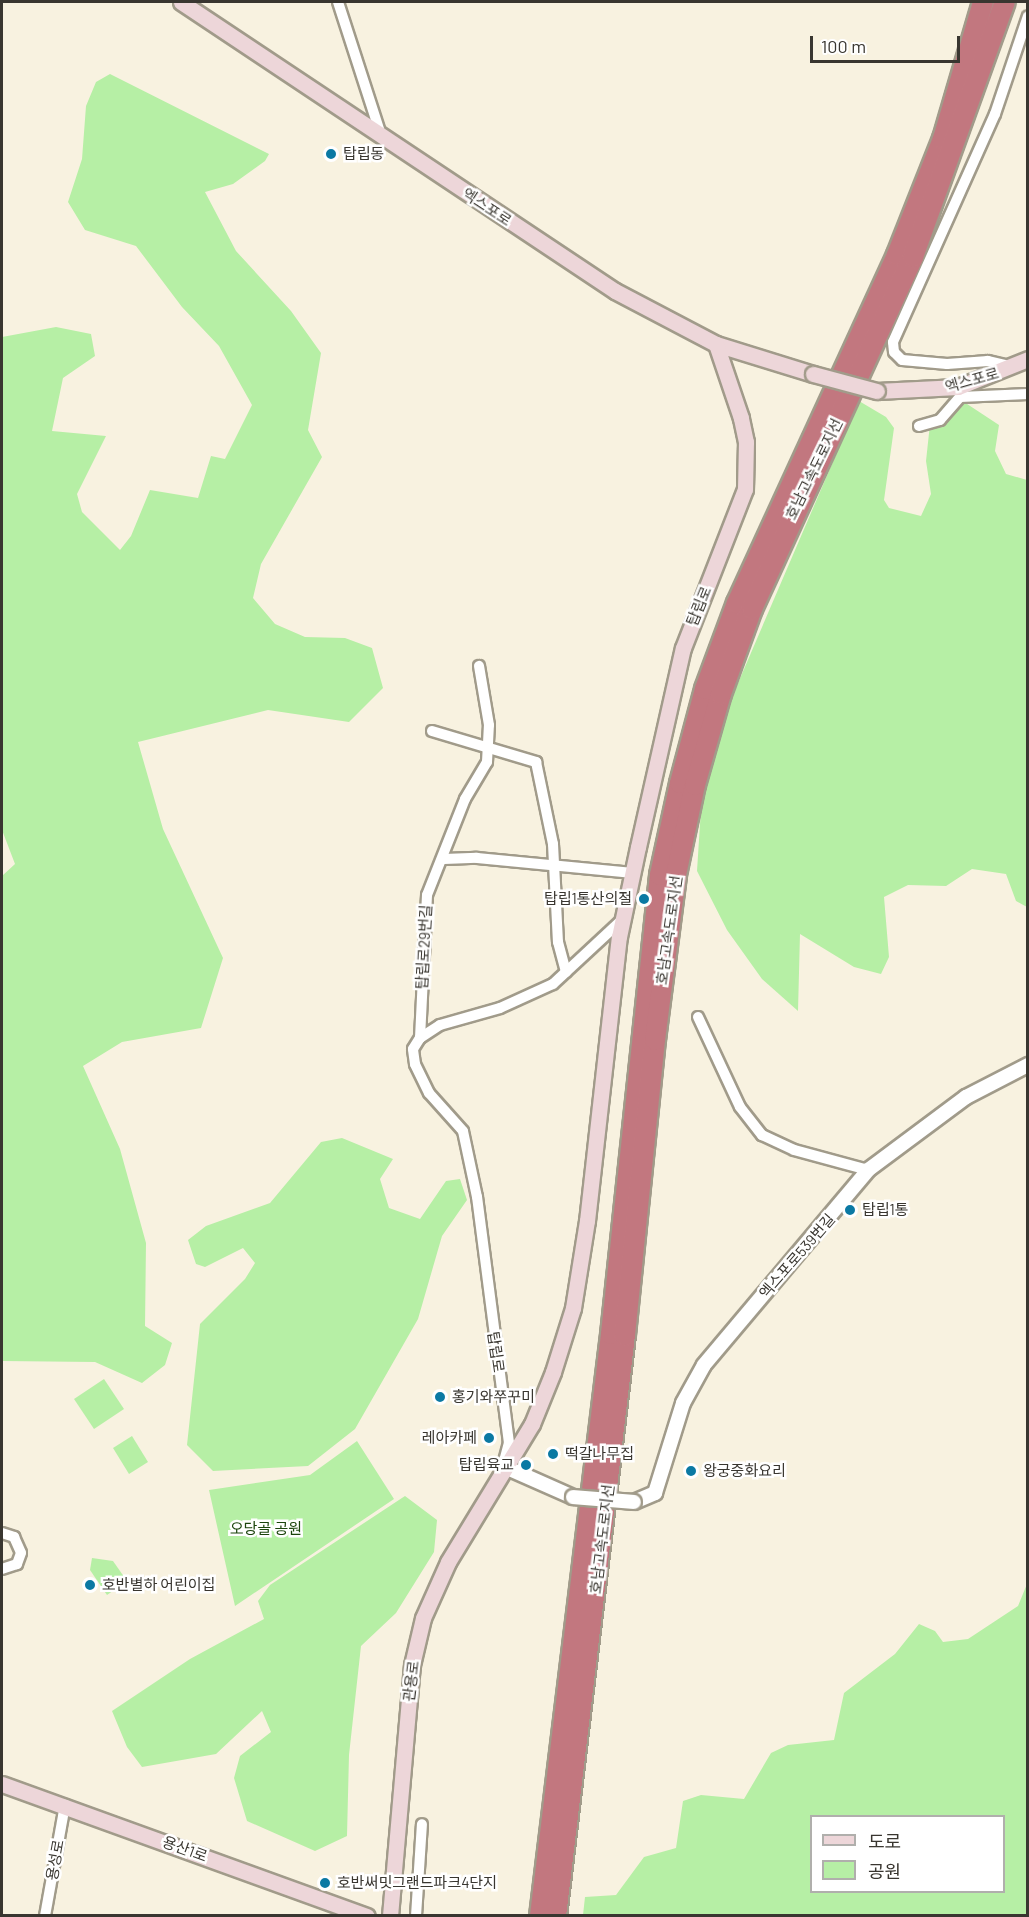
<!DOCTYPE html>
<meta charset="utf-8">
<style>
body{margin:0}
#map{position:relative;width:1029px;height:1917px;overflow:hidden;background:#f8f2e0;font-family:Barlow,"Noto Sans KR",sans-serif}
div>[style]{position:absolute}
.green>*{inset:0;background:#b6efa5}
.roads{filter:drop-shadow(2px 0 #a19b8a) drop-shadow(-2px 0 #a19b8a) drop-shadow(0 2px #a19b8a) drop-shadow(0 -2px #a19b8a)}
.minor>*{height:10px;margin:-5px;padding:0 5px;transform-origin:5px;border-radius:5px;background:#fff}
.tertiary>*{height:14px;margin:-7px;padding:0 7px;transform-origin:7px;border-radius:7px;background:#fff}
.secondary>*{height:15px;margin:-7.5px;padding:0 7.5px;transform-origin:7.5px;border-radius:7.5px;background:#edd6d9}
.motorway>*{height:20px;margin:-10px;padding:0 10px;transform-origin:10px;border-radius:10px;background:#c2777f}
.bridges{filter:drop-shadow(2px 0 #a19b8a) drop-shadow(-2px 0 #a19b8a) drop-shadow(0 2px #a19b8a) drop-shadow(0 -2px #a19b8a)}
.tertiary-bridge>*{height:14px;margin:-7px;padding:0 7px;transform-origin:7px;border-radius:7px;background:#fff}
.secondary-bridge>*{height:15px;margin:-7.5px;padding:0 7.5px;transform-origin:7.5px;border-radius:7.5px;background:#edd6d9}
.dots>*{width:16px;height:16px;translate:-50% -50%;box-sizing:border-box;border:3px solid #fff;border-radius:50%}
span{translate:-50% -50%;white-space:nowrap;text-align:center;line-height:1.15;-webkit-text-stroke:5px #fff;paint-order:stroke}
.poi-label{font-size:15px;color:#393630}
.left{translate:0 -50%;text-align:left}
.right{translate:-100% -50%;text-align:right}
.street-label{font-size:15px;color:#393630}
.park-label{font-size:15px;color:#1c450d}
.frame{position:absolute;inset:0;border:3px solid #393630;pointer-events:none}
.legend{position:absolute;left:810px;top:1815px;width:195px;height:78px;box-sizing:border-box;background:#fff;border:2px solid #b0afac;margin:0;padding:8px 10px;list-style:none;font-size:18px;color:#393630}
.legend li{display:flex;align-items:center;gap:12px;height:30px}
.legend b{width:30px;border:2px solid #b0afac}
.scale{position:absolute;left:810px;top:36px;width:150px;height:27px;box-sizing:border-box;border:3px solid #393630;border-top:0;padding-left:8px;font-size:18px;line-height:21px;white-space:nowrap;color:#393630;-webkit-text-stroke:4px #fff;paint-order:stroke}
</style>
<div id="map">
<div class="green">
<i style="clip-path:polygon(110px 74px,269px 154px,265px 161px,233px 184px,205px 192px,236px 251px,291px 311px,321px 353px,308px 430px,322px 457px,261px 564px,253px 598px,275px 624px,305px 637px,345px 638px,372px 648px,383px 688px,349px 722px,268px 710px,138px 742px,163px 829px,223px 958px,201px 1028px,122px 1042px,83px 1066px,120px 1149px,146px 1243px,145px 1326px,172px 1343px,165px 1365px,142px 1383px,95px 1362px,2px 1361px,2px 876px,15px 864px,2px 830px,2px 337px,56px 327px,91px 334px,95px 356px,63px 378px,52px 431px,106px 436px,77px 494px,82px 512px,120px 550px,131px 536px,150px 490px,198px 498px,211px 456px,225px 459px,252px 405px,219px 346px,182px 307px,136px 246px,85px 230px,68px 202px,82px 159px,86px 106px,96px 82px)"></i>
<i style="clip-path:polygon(961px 400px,999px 425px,995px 451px,1006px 474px,1027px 480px,1027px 907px,1016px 901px,1006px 874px,972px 869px,946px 886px,908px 885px,884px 897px,889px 957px,881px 974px,854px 967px,800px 934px,798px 1011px,762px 979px,727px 930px,697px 871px,702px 793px,723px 718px,859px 401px,886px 417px,894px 428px,884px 500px,889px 508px,921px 516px,931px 494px,926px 461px,930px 424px)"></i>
<i style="clip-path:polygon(342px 1138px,393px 1159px,380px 1179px,389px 1208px,420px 1219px,446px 1181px,460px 1179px,467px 1200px,442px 1236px,418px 1319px,355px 1429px,308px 1466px,213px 1471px,187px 1445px,200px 1324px,245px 1279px,255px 1263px,243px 1248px,205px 1267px,196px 1264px,188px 1240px,206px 1226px,270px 1203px,321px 1142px)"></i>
<i style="clip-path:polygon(104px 1379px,124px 1409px,94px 1429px,74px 1399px)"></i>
<i style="clip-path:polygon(132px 1436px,148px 1462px,129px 1474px,113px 1448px)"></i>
<i style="clip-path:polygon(357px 1441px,394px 1499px,235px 1606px,209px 1490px,310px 1475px)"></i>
<i style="clip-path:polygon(405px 1496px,437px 1520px,434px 1552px,396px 1613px,361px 1646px,349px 1755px,347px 1836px,315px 1851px,247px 1821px,234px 1778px,240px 1756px,271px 1732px,262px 1711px,216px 1754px,142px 1767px,127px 1747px,112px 1711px,190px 1659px,264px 1619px,258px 1601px,270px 1585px)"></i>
<i style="clip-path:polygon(92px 1558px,113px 1561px,127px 1581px,107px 1595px,90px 1570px)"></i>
<i style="clip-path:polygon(evenodd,1027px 1584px,1027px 1915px,583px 1915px,585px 1897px,616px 1895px,644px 1857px,676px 1848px,683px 1801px,701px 1795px,744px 1799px,771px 1753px,788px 1745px,834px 1740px,844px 1693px,895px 1654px,919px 1624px,935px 1631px,943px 1642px,968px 1639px,1018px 1606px,1027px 1584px,812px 1816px,1004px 1816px,1004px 1892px,812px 1892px,812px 1816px)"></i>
</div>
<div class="roads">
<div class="minor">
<i style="left:338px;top:2px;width:143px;rotate:72.1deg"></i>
<i style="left:1010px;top:366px;width:23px;rotate:-167deg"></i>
<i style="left:988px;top:361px;width:41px;rotate:175.8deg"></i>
<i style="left:947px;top:364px;width:45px;rotate:-174.9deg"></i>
<i style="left:902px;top:360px;width:11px;rotate:-135deg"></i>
<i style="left:894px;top:352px;width:10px;rotate:-96deg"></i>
<i style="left:893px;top:342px;width:250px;rotate:-65.9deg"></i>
<i style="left:995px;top:114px;width:103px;rotate:-71.4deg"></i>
<i style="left:919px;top:426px;width:22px;rotate:-16deg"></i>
<i style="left:940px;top:420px;width:30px;rotate:-49deg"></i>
<i style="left:960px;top:397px;width:68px;rotate:-2.5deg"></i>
<i style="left:432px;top:731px;width:109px;rotate:16.6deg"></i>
<i style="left:536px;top:762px;width:84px;rotate:78.3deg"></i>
<i style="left:553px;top:844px;width:98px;rotate:87.1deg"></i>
<i style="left:558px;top:942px;width:31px;rotate:75deg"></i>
<i style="left:444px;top:859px;width:33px;rotate:-2deg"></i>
<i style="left:477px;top:858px;width:157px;rotate:5.5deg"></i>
<i style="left:698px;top:1017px;width:99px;rotate:65deg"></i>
<i style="left:740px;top:1107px;width:36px;rotate:52deg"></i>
<i style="left:762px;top:1135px;width:35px;rotate:25deg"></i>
<i style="left:794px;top:1150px;width:77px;rotate:15.1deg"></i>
<i style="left:420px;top:1038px;width:143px;rotate:-87.2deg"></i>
<i style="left:427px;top:895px;width:103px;rotate:-68.4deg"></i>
<i style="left:465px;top:799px;width:43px;rotate:-59.3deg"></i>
<i style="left:487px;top:762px;width:37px;rotate:-87deg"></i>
<i style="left:489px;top:725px;width:60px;rotate:-99.6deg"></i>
<i style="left:503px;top:1465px;width:23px;rotate:-75deg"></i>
<i style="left:509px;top:1443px;width:248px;rotate:-97.4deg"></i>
<i style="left:477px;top:1197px;width:67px;rotate:-102deg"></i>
<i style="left:463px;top:1131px;width:51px;rotate:-131.8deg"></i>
<i style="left:429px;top:1093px;width:32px;rotate:-116deg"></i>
<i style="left:415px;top:1064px;width:15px;rotate:-98deg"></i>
<i style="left:413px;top:1049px;width:13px;rotate:-58deg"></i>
<i style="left:420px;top:1038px;width:24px;rotate:-33deg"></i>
<i style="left:440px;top:1025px;width:62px;rotate:-15.8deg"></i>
<i style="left:500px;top:1008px;width:58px;rotate:-24.4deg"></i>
<i style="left:553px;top:984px;width:96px;rotate:-42.9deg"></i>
<i style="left:2px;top:1533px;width:13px;rotate:18deg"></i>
<i style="left:14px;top:1537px;width:17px;rotate:66deg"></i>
<i style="left:21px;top:1553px;width:12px;rotate:110deg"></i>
<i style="left:17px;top:1564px;width:16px;rotate:162deg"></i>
<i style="left:45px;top:1916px;width:113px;rotate:-79.8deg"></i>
<i style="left:416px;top:1916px;width:92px;rotate:-86.3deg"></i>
</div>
<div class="tertiary">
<i style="left:503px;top:1466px;width:77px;rotate:23.9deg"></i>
<i style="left:634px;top:1502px;width:23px;rotate:-23deg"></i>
<i style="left:655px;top:1493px;width:94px;rotate:-72.7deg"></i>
<i style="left:683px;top:1403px;width:43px;rotate:-61.1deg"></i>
<i style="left:704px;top:1365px;width:255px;rotate:-49.9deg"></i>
<i style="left:868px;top:1170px;width:122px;rotate:-36.7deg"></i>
<i style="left:966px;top:1097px;width:70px;rotate:-27.3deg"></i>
</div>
<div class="secondary">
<i style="left:181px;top:2px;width:521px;rotate:33.66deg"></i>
<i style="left:615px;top:291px;width:114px;rotate:27.7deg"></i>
<i style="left:716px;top:344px;width:102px;rotate:17.2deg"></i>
<i style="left:877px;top:391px;width:81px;rotate:-2.8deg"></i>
<i style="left:958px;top:387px;width:75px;rotate:-21.8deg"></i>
<i style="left:2px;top:1784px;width:388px;rotate:19.9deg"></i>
<i style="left:390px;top:1916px;width:252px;rotate:-85deg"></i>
<i style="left:412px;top:1665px;width:48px;rotate:-76.8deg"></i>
<i style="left:423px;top:1618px;width:61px;rotate:-65.9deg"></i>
<i style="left:448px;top:1562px;width:162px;rotate:-58.7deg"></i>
<i style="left:532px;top:1424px;width:56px;rotate:-68deg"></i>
<i style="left:553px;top:1372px;width:67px;rotate:-72.6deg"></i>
<i style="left:573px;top:1308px;width:88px;rotate:-80.9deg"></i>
<i style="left:587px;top:1221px;width:286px;rotate:-83.6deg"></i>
<i style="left:619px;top:937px;width:92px;rotate:-78.1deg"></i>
<i style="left:638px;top:847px;width:204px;rotate:-77.3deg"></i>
<i style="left:683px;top:648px;width:171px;rotate:-68.7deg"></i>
<i style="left:745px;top:489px;width:47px;rotate:-88.8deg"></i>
<i style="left:746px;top:442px;width:25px;rotate:-102deg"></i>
<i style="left:741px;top:418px;width:78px;rotate:-108.7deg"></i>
</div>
<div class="motorway">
<i style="left:540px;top:1916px;width:586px;rotate:-83.04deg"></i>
<i style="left:611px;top:1334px;width:462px;rotate:-83.9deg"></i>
<i style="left:660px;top:875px;width:94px;rotate:-77.7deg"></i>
<i style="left:680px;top:783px;width:97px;rotate:-75.1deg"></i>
<i style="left:705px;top:689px;width:92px;rotate:-69.6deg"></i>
<i style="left:737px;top:603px;width:383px;rotate:-65.3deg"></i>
<i style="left:897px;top:255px;width:125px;rotate:-68.4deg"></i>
<i style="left:943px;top:139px;width:143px;rotate:-73.7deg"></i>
<i style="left:556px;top:1916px;width:585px;rotate:-83.23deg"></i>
<i style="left:625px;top:1335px;width:297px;rotate:-84.2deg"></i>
<i style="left:655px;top:1040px;width:166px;rotate:-82.7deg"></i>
<i style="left:676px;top:875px;width:92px;rotate:-78.1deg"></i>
<i style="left:695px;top:785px;width:95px;rotate:-74.1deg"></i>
<i style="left:721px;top:694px;width:90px;rotate:-70deg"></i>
<i style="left:752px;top:609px;width:387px;rotate:-65.4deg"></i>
<i style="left:913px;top:257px;width:271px;rotate:-70.2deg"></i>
</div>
</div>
<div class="bridges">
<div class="tertiary-bridge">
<i style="left:573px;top:1497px;width:61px;rotate:4.7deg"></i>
</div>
<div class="secondary-bridge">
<i style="left:813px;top:374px;width:66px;rotate:14.9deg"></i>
</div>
</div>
<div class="dots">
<i style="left:331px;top:154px;background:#0b79a3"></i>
<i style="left:644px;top:899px;background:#0b79a3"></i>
<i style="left:850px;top:1210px;background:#0b79a3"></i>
<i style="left:440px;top:1397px;background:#0b79a3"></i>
<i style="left:489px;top:1438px;background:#0b79a3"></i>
<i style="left:553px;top:1454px;background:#0b79a3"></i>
<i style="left:526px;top:1465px;background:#0b79a3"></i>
<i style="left:691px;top:1471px;background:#0b79a3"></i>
<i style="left:90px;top:1585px;background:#0b79a3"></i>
<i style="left:325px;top:1883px;background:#0b79a3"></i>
</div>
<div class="poi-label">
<span class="left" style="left:343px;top:154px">탑립동</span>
<span class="right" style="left:632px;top:899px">탑립1통산의절</span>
<span class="left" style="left:862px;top:1210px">탑립1통</span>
<span class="left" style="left:452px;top:1397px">홍기와쭈꾸미</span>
<span class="right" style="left:477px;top:1438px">레아카페</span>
<span class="left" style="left:565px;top:1454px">떡갈나무집</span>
<span class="right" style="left:514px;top:1465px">탑립육교</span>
<span class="left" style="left:703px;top:1471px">왕궁중화요리</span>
<span class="left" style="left:102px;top:1585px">호반별하 어린이집</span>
<span class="left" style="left:337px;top:1883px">호반써밋그랜드파크4단지</span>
</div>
<div class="street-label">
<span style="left:487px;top:207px;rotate:33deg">엑스포로</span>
<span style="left:972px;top:380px;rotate:-16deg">엑스포로</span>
<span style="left:814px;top:469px;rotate:-64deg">호남고속도로지선</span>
<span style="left:699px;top:606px;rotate:-68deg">탑립로</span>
<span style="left:669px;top:930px;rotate:-82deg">호남고속도로지선</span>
<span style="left:424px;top:947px;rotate:-87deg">탑립로29번길</span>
<span style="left:797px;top:1256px;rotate:-49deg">엑스포로539번길</span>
<span style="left:496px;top:1352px;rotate:82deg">탑립로</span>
<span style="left:602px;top:1539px;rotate:-83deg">호남고속도로지선</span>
<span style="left:411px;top:1681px;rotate:-83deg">관용로</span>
<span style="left:185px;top:1849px;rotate:20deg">용산1로</span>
<span style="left:55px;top:1860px;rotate:-80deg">용성로</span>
</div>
<div class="park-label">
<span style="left:266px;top:1529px">오당골 공원</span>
</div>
<div class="frame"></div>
<ul class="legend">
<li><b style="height:8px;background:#edd6d9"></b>도로</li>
<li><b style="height:16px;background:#b6efa5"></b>공원</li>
</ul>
<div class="scale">100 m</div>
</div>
